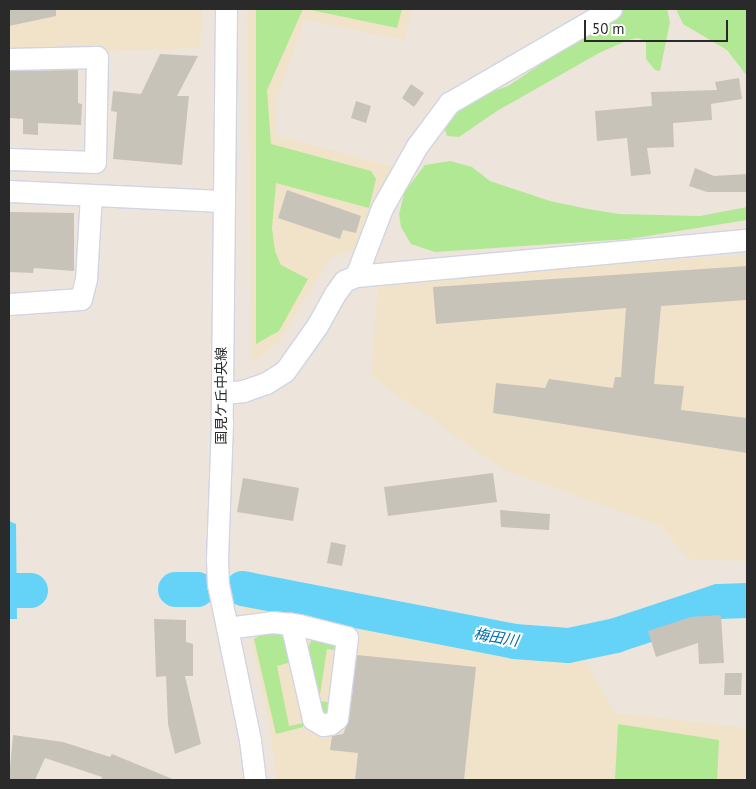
<!DOCTYPE html>
<meta charset="utf-8">
<style>
body{margin:0}
#map{position:relative;width:756px;height:789px;overflow:hidden;background:#ede5db;font-family:"PT Sans","Noto Sans JP",sans-serif}
div>[style]{position:absolute}
.education>*{inset:0;background:#f0e3c9}
.green>*{inset:0;background:#b1e893}
.water>*{inset:0;background:#65d3f8}
.river>*{height:35px;margin:-17.5px;padding:0 17.5px;transform-origin:17.5px;border-radius:17.5px;background:#65d3f8}
.building>*{inset:0;background:#c8c3b9}
.roads{filter:drop-shadow(1px 0 #d0d4e4) drop-shadow(-1px 0 #d0d4e4) drop-shadow(0 1px #d0d4e4) drop-shadow(0 -1px #d0d4e4)}
.minor>*{height:21px;margin:-10.5px;padding:0 10.5px;transform-origin:10.5px;border-radius:10.5px;background:#fff}
span{translate:-50% -50%;white-space:nowrap;text-align:center;line-height:1.15;-webkit-text-stroke:4px #fff;paint-order:stroke}
.street-label{font-size:14px;color:#2a2a2a}
.water-label{font-size:15px;color:#036fa5;font-style:italic}
.frame{position:absolute;inset:0;border:10px solid #2a2a2a;pointer-events:none}
.scale{position:absolute;left:584px;top:20px;width:144px;height:22px;box-sizing:border-box;border:2px solid #2a2a2a;border-top:0;padding-left:6px;font-size:15px;line-height:18px;white-space:nowrap;color:#2a2a2a;-webkit-text-stroke:4px #fff;paint-order:stroke}
</style>
<div id="map">
<div class="education">
<i style="clip-path:polygon(9px 9px,202px 9px,200px 48px,17px 54px,9px 51px)"></i>
<i style="clip-path:polygon(247px 9px,412px 9px,404px 40px,305px 20px,276px 101px,276px 135px,397px 168px,356px 249px,330px 258px,279px 342px,252px 362px)"></i>
<i style="clip-path:polygon(747px 254px,747px 561px,689px 559px,660px 526px,502px 469px,371px 376px,378px 282px)"></i>
<i style="clip-path:polygon(242px 598px,527px 650px,579px 651px,616px 713px,747px 728px,747px 780px,276px 780px,270px 726px)"></i>
</div>
<div class="green">
<i style="clip-path:polygon(256px 9px,303px 9px,267px 90px,271px 144px,371px 171px,376px 179px,369px 208px,276px 183px,272px 228px,275px 251px,281px 265px,308px 279px,279px 331px,256px 344px)"></i>
<i style="clip-path:polygon(306px 9px,402px 9px,397px 28px)"></i>
<i style="clip-path:polygon(624px 9px,667px 9px,670px 22px,660px 71px,655px 70px,646px 59px,646px 42px,638px 38px,628px 40px,599px 53px,497px 111px,459px 137px,447px 136px,444px 128px,452px 115px,477px 97px,508px 86px)"></i>
<i style="clip-path:polygon(676px 9px,747px 9px,747px 76px,727px 50px,683px 24px)"></i>
<i style="clip-path:polygon(450px 161px,472px 167px,490px 181px,550px 201px,588px 209px,619px 214px,700px 216px,747px 207px,747px 220px,629px 239px,435px 252px,411px 244px,401px 227px,399px 214px,405px 191px,425px 165px)"></i>
<i style="clip-path:polygon(265px 632px,279px 633px,286px 642px,291px 662px,277px 666px,289px 726px,304px 723px,303px 727px,276px 734px,254px 639px)"></i>
<i style="clip-path:polygon(313px 637px,335px 642px,340px 651px,327px 649px,319px 701px,332px 703px,328px 714px,317px 708px,307px 650px)"></i>
<i style="clip-path:polygon(618px 724px,719px 740px,717px 780px,615px 780px)"></i>
</div>
<div class="water">
<i style="clip-path:polygon(9px 521px,16px 524px,17px 619px,9px 619px)"></i>
</div>
<div class="river">
<i style="left:242px;top:588px;width:277px;rotate:11deg"></i>
<i style="left:514px;top:641px;width:54px;rotate:4.2deg"></i>
<i style="left:568px;top:645px;width:48px;rotate:-12deg"></i>
<i style="left:615px;top:635px;width:108px;rotate:-18.3deg"></i>
<i style="left:718px;top:601px;width:29px;rotate:-2deg"></i>
<i style="left:175px;top:589px;width:22px"></i>
<i style="left:17px;top:590px;width:13px"></i>
</div>
<div class="building">
<i style="clip-path:polygon(9px 9px,56px 9px,56px 16px,9px 26px)"></i>
<i style="clip-path:polygon(160px 54px,198px 56px,177px 96px,189px 96px,182px 165px,113px 159px,117px 112px,111px 111px,113px 91px,141px 94px)"></i>
<i style="clip-path:polygon(78px 70px,78px 103px,82px 104px,81px 125px,38px 123px,38px 135px,23px 134px,23px 119px,10px 118px,9px 71px)"></i>
<i style="clip-path:polygon(739px 78px,742px 99px,711px 104px,712px 120px,673px 123px,674px 147px,647px 148px,651px 174px,631px 176px,627px 138px,597px 141px,595px 111px,652px 106px,651px 92px,717px 90px,715px 82px)"></i>
<i style="clip-path:polygon(411px 84px,424px 93px,414px 107px,402px 98px)"></i>
<i style="clip-path:polygon(356px 101px,371px 106px,366px 123px,351px 118px)"></i>
<i style="clip-path:polygon(695px 168px,714px 176px,747px 174px,747px 192px,707px 192px,689px 186px)"></i>
<i style="clip-path:polygon(287px 190px,361px 216px,356px 233px,343px 230px,340px 239px,278px 218px)"></i>
<i style="clip-path:polygon(9px 212px,74px 213px,74px 271px,34px 268px,33px 273px,9px 272px)"></i>
<i style="clip-path:polygon(747px 266px,747px 300px,661px 306px,654px 384px,684px 386px,681px 410px,747px 418px,747px 453px,493px 413px,496px 383px,545px 388px,549px 379px,613px 388px,615px 377px,621px 377px,626px 308px,436px 324px,433px 287px)"></i>
<i style="clip-path:polygon(493px 473px,497px 502px,388px 516px,384px 487px)"></i>
<i style="clip-path:polygon(243px 478px,299px 488px,293px 521px,237px 512px)"></i>
<i style="clip-path:polygon(500px 510px,550px 514px,549px 530px,501px 527px)"></i>
<i style="clip-path:polygon(331px 542px,346px 545px,342px 566px,327px 563px)"></i>
<i style="clip-path:polygon(721px 615px,724px 663px,699px 664px,698px 643px,656px 657px,648px 631px,691px 617px)"></i>
<i style="clip-path:polygon(154px 619px,186px 620px,186px 642px,193px 644px,193px 676px,185px 676px,201px 744px,175px 754px,168px 724px,166px 676px,156px 677px)"></i>
<i style="clip-path:polygon(357px 655px,476px 667px,464px 780px,355px 780px,358px 753px,330px 750px,332px 736px,343px 734px,349px 720px)"></i>
<i style="clip-path:polygon(725px 673px,742px 673px,741px 695px,724px 695px)"></i>
<i style="clip-path:polygon(13px 735px,63px 742px,110px 757px,112px 754px,175px 780px,101px 780px,102px 777px,45px 758px,35px 780px,9px 780px)"></i>
</div>
<div class="roads">
<div class="minor">
<i style="left:226px;top:9px;width:414px;rotate:90.6deg"></i>
<i style="left:222px;top:423px;width:135px;rotate:92.1deg"></i>
<i style="left:217px;top:558px;width:26px;rotate:88deg"></i>
<i style="left:218px;top:584px;width:159px;rotate:78.4deg"></i>
<i style="left:250px;top:740px;width:40px;rotate:82.9deg"></i>
<i style="left:9px;top:59px;width:88px;rotate:-1.3deg"></i>
<i style="left:97px;top:57px;width:105px;rotate:91.1deg"></i>
<i style="left:95px;top:162px;width:86px;rotate:-178deg"></i>
<i style="left:9px;top:191px;width:213px;rotate:2.7deg"></i>
<i style="left:356px;top:276px;width:73px;rotate:-69.1deg"></i>
<i style="left:382px;top:208px;width:71px;rotate:-60.6deg"></i>
<i style="left:417px;top:146px;width:54px;rotate:-53.3deg"></i>
<i style="left:449px;top:103px;width:187px;rotate:-30.1deg"></i>
<i style="left:9px;top:304px;width:72px;rotate:-4deg"></i>
<i style="left:81px;top:299px;width:21px;rotate:-76deg"></i>
<i style="left:86px;top:279px;width:84px;rotate:-86.6deg"></i>
<i style="left:222px;top:393px;width:21px;rotate:-5deg"></i>
<i style="left:243px;top:391px;width:24px;rotate:-19deg"></i>
<i style="left:266px;top:383px;width:22px;rotate:-32deg"></i>
<i style="left:285px;top:371px;width:55px;rotate:-54.6deg"></i>
<i style="left:317px;top:326px;width:35px;rotate:-61deg"></i>
<i style="left:334px;top:295px;width:17px;rotate:-54deg"></i>
<i style="left:344px;top:281px;width:13px;rotate:-23deg"></i>
<i style="left:356px;top:276px;width:393px;rotate:-5.3deg"></i>
<i style="left:227px;top:628px;width:45px;rotate:-7.6deg"></i>
<i style="left:272px;top:622px;width:19px;rotate:6deg"></i>
<i style="left:291px;top:624px;width:8px;rotate:7deg"></i>
<i style="left:299px;top:625px;width:49px;rotate:14deg"></i>
<i style="left:347px;top:637px;width:82px;rotate:97deg"></i>
<i style="left:337px;top:718px;width:9px;rotate:139deg"></i>
<i style="left:330px;top:724px;width:7px;rotate:172deg"></i>
<i style="left:323px;top:725px;width:12px;rotate:-149deg"></i>
<i style="left:313px;top:719px;width:98px;rotate:-103deg"></i>
</div>
</div>
<div class="street-label">
<span style="left:221px;top:396px;rotate:-90deg">国見ケ丘中央線</span>
</div>
<div class="water-label">
<span style="left:496px;top:637px;rotate:10deg">梅田川</span>
</div>
<div class="frame"></div>
<div class="scale">50 m</div>
</div>
